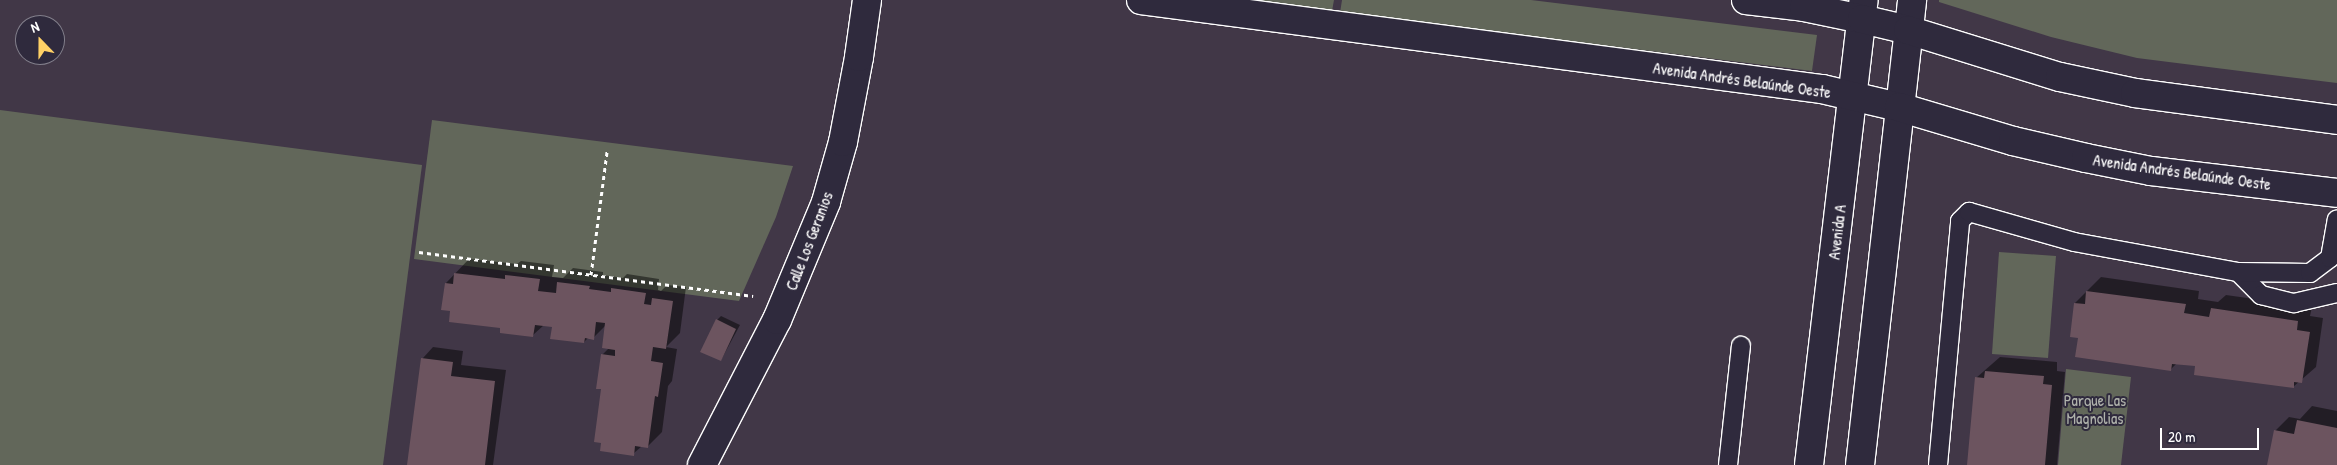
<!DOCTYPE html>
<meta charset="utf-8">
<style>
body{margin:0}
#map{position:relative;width:2337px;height:465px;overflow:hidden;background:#413747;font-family:"Patrick Hand",sans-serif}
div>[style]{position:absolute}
.green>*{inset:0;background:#62675a}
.shadow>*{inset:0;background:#0007}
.building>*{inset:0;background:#6c545f}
.path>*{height:3px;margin-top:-1.5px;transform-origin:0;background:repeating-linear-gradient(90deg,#fff 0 4px,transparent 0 8px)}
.roads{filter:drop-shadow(1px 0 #fff) drop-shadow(-1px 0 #fff) drop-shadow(0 1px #fff) drop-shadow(0 -1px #fff)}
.lane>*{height:18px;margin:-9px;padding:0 9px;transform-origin:9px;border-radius:9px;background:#2f2a3d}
.street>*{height:28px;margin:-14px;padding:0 14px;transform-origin:14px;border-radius:14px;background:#2f2a3d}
.secondary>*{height:28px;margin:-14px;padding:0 14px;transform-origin:14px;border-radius:14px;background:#2f2a3d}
span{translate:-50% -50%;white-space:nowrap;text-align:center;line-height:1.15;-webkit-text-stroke:4px #2f2a3d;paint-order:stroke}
.street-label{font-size:16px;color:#fff}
.park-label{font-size:16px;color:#b0b3ac}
.north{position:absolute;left:15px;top:15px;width:50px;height:50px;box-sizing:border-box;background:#2f2a3d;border:1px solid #827f8b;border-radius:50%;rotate:338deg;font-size:14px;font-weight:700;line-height:20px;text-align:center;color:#fff}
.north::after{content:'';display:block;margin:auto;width:18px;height:22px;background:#ffd166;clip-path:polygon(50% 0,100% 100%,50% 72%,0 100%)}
.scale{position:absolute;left:2160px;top:428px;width:99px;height:22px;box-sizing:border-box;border:2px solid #fff;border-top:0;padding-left:6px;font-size:15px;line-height:18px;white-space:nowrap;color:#fff;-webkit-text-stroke:4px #2f2a3d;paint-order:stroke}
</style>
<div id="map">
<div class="green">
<i style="clip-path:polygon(1246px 0,1334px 0,1332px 11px)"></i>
<i style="clip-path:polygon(1342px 0,1531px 0,1817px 35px,1812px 71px,1340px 13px)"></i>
<i style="clip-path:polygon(1939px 0,2337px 0,2337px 83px,2137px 58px,2051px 37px,1939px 2px)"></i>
<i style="clip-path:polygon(0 110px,422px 165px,383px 465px,0 465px)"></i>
<i style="clip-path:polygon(432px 120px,793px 166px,776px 217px,739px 301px,414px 259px)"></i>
<i style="clip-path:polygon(1999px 252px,2056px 256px,2048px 358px,1992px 354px)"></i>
<i style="clip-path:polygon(2066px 369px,2131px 377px,2121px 465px,2058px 465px)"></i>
</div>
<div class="shadow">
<i style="clip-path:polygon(469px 259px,517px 264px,521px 261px,554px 265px,552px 277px,563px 278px,573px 268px,603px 272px,603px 275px,623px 278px,627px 274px,659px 279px,658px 290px,661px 291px,667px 285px,686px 287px,680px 333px,666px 347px,677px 349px,672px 381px,668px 386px,662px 432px,647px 447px,642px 446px,633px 454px,603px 388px,602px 355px,609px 348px,606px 325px,593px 338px,588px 338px,584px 342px,553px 326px,544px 325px,533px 335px,451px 310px,446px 283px)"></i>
<i style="clip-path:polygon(2101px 277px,2199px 291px,2198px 299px,2218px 302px,2226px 295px,2312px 307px,2310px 316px,2323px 318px,2316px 367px,2293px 387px,2196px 365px,2177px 363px,2171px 369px,2079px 337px,2075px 303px)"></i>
<i style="clip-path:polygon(721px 316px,740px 325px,721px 360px,717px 320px)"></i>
<i style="clip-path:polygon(433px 347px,463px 351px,461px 365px,506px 370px,493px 465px,409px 465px,423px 358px)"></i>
<i style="clip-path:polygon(2000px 357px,2057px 362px,2057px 371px,2065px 372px,2057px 465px,1969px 465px,1976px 378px)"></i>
<i style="clip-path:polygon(2312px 406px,2337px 411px,2337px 465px,2268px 465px,2275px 431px,2289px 417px,2300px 419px)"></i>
</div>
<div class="building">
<i style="clip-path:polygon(454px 273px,505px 279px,505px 275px,540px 279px,538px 291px,556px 293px,557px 282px,590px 286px,589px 289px,611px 292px,611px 288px,646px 293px,644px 304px,651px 305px,652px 298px,673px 301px,666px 349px,653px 347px,651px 361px,663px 363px,658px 397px,655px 396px,648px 448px,635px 446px,634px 456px,600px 451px,601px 443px,594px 442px,601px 389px,596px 389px,601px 354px,615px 356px,615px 350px,602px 348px,605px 323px,596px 322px,594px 340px,585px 338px,584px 343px,550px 339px,552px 327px,535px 325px,533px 337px,500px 333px,500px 328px,449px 322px,450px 311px,441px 310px,445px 283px,453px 284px)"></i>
<i style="clip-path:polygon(2086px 291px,2186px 304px,2184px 313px,2209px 317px,2211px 308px,2298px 321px,2297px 330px,2310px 332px,2302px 383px,2294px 382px,2294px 388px,2194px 375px,2195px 366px,2172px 364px,2171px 371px,2075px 357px,2078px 338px,2070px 337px,2074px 303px,2085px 304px)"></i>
<i style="clip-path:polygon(716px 319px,736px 329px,721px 361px,700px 352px)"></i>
<i style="clip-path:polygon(421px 358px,453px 362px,451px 376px,495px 381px,485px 465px,407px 465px)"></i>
<i style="clip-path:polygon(1985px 371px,2044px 376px,2043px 384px,2052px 385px,2045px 465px,1967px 465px,1975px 377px,1984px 378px)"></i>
<i style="clip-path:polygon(2297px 420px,2337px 428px,2337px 465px,2267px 465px,2274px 430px,2294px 434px)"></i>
</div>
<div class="path">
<i style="left:419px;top:252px;width:337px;rotate:7.5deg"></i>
<i style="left:591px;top:275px;width:125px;rotate:-82.6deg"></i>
</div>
<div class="roads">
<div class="lane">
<i style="left:2238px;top:272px;width:33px;rotate:45deg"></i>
<i style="left:2261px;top:295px;width:34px;rotate:14deg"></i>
<i style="left:2294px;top:303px;width:44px;rotate:-13.1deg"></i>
<i style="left:1728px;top:465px;width:120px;rotate:-83.8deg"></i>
<i style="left:1938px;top:465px;width:245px;rotate:-84.8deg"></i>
<i style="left:1960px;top:221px;width:13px;rotate:-45deg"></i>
<i style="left:1969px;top:212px;width:109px;rotate:15.9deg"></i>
<i style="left:2074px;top:242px;width:167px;rotate:10.4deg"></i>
<i style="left:2238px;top:272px;width:72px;rotate:0.8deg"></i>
<i style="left:2310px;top:273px;width:25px;rotate:-37deg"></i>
<i style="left:2330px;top:258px;width:39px;rotate:-80deg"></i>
</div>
<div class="street">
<i style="left:702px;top:465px;width:163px;rotate:-62.7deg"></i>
<i style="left:777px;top:320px;width:128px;rotate:-67.4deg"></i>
<i style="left:826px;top:202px;width:62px;rotate:-74.2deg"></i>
<i style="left:843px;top:142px;width:86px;rotate:-79.3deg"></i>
<i style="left:859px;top:57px;width:58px;rotate:-82deg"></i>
<i style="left:1809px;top:465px;width:468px;rotate:-83.3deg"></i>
<i style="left:1860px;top:465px;width:468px;rotate:-83.6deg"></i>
</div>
<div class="secondary">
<i style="left:1141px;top:0;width:687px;rotate:7.45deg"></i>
<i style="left:1822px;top:89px;width:79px;rotate:13.2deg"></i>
<i style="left:1899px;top:107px;width:119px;rotate:16.6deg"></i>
<i style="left:2013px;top:141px;width:75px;rotate:13.1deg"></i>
<i style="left:2086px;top:158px;width:66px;rotate:11.3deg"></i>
<i style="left:2151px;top:171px;width:187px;rotate:6.7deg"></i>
<i style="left:1746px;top:0;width:58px;rotate:6.9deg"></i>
<i style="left:1804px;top:7px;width:59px;rotate:11.7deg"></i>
<i style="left:1862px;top:19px;width:47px;rotate:13.4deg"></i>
<i style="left:1908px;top:30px;width:159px;rotate:17.2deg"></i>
<i style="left:2060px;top:77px;width:77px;rotate:12deg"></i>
<i style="left:2135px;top:93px;width:204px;rotate:7.6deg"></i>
</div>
</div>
<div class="street-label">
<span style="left:1742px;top:80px;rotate:8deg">Avenida Andrés Belaúnde Oeste</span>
<span style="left:2182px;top:172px;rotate:8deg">Avenida Andrés Belaúnde Oeste</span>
<span style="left:1837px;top:232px;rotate:-83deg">Avenida A</span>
<span style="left:809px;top:241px;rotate:-69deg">Calle Los Geranios</span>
</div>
<div class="park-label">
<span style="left:2095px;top:409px">Parque Las<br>Magnolias</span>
</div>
<div class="north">N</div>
<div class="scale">20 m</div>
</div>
